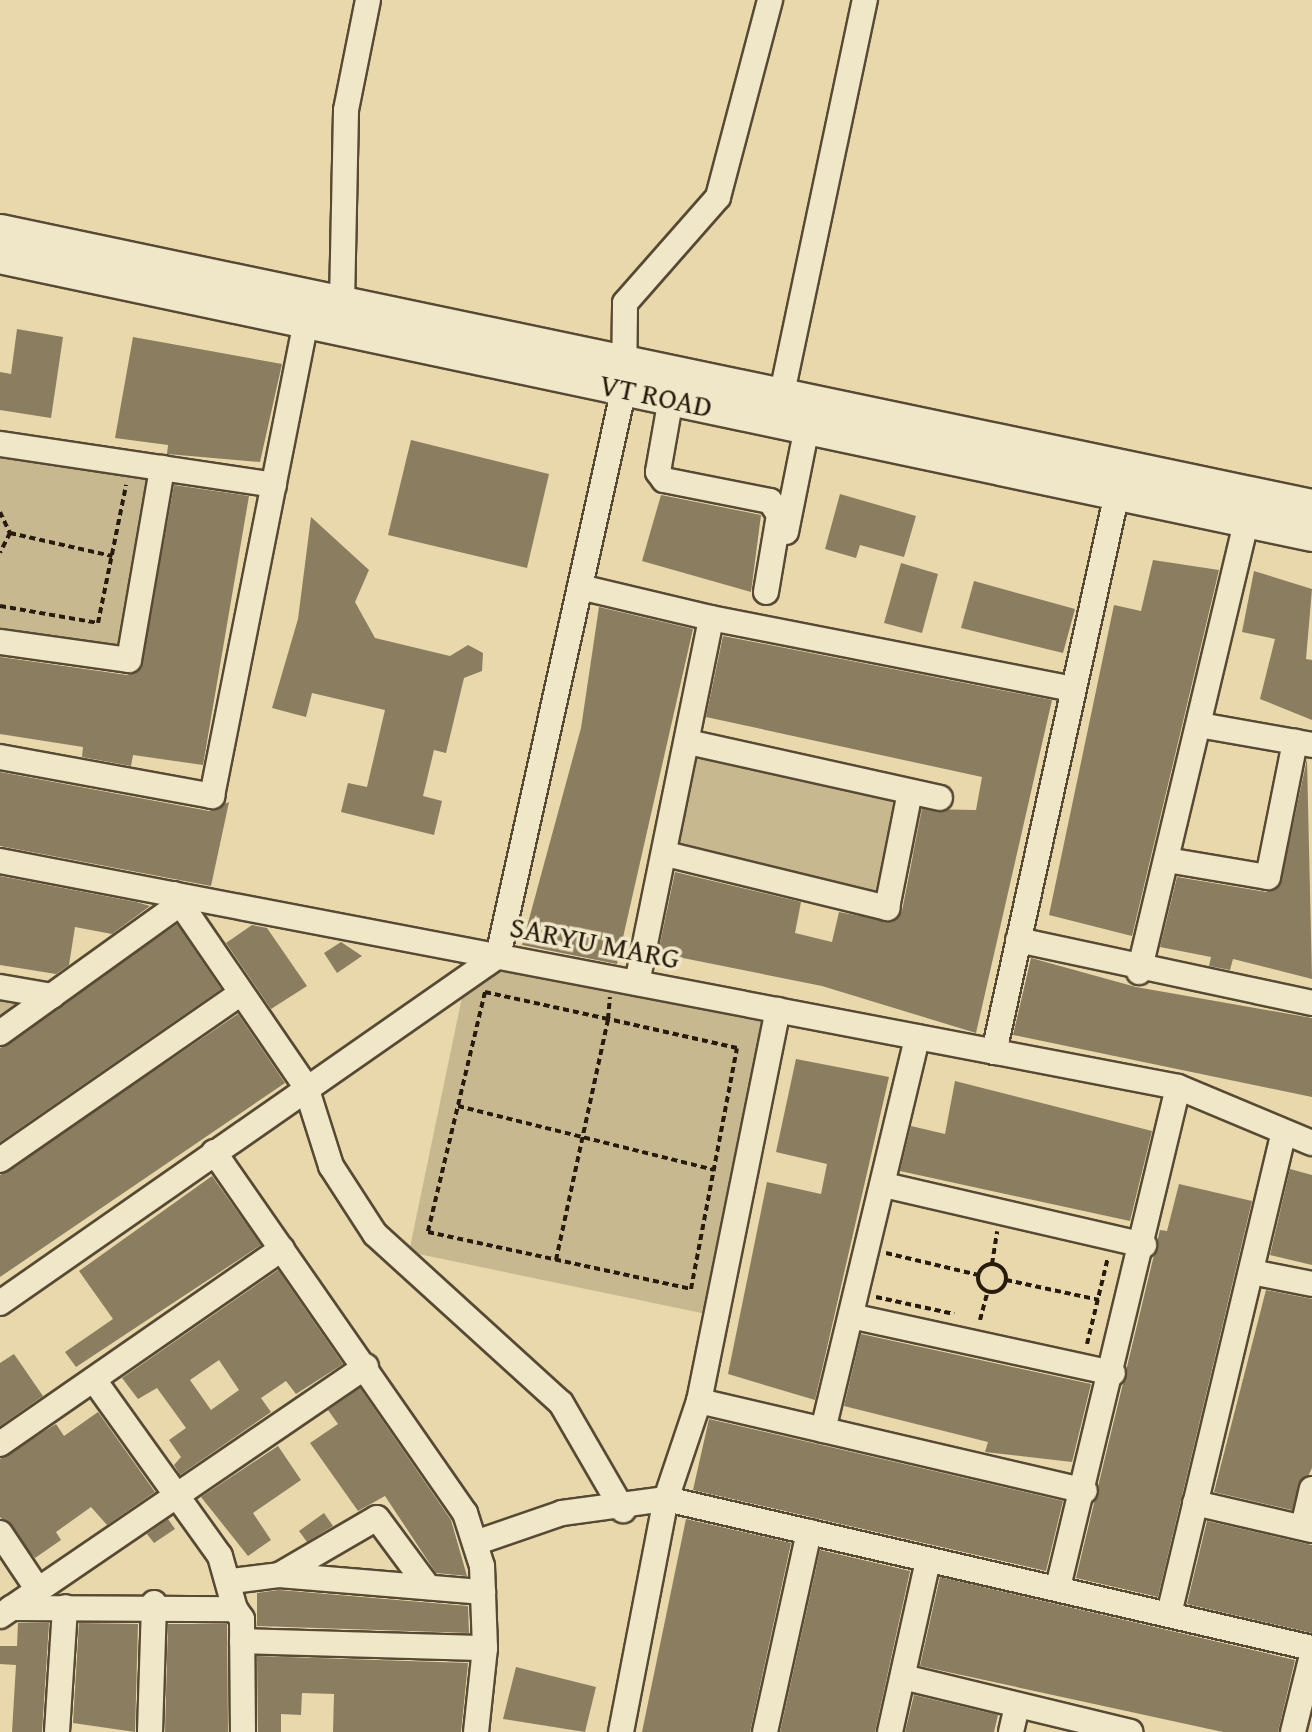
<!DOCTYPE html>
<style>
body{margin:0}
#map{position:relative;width:1312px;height:1732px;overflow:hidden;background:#e8d8ab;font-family:"Gentium Book Plus",serif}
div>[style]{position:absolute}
.green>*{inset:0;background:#c7b890}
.building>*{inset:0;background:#8b7d5f}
.path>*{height:4px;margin-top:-2px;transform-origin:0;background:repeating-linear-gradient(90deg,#271b0d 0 6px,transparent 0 10px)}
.path>.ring{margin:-2px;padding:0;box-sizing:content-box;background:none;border:4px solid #271b0d;border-radius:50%}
.roads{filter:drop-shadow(2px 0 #574a34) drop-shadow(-2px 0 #574a34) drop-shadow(0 2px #574a34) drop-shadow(0 -2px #574a34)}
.street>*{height:24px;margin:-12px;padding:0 12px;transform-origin:12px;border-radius:12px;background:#f0e6c8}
.secondary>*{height:34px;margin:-17px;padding:0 17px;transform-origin:17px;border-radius:17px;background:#f0e6c8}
span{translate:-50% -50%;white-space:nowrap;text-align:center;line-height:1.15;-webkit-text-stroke:7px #f0e6c8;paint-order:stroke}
.street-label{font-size:30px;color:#271b0d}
</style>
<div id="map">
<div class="green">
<i style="clip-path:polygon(0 444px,162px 468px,129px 660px,0 641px)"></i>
<i style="clip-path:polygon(688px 742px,940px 798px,887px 908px,666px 854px)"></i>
<i style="clip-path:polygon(498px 956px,778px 1010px,716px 1316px,409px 1252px,466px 978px)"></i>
<i style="clip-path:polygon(0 972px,67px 984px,0 1033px)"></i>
</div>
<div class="building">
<i style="clip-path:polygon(17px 329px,63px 337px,51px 418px,0 410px,0 372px,11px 374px)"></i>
<i style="clip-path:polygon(133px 337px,282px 364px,260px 462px,167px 454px,168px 445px,115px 438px)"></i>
<i style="clip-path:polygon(411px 440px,549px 474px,527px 568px,388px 535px)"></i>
<i style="clip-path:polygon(174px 485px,249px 496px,203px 765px,133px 755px,131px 766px,82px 757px,83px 747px,0 734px,0 657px,127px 675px,141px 669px)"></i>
<i style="clip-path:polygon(840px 494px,916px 516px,904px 557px,860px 545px,856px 558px,825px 549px)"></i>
<i style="clip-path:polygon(661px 495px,761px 515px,751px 592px,642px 561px)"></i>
<i style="clip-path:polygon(311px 517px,369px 570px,355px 602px,375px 638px,450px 656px,468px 645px,483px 653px,482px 671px,464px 678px,446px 753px,434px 750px,423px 796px,442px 801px,434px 835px,341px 812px,348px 783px,367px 787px,385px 710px,312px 693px,306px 717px,272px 708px,298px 619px)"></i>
<i style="clip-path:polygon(1153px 560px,1219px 570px,1132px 936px,1049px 915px,1114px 605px,1141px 611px)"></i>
<i style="clip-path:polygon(901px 563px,938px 574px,922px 633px,884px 623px)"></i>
<i style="clip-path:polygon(1254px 571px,1312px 589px,1306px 659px,1312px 660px,1312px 720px,1260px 699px,1275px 639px,1242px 632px)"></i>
<i style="clip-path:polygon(974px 581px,1075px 609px,1063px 653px,961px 628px)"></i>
<i style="clip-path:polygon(599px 607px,693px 629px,617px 964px,522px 945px,581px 728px)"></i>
<i style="clip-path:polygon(723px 636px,1052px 700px,976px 1033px,822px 986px,658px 953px,675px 872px,801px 902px,795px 933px,832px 942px,839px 912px,892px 922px,902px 911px,922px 809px,976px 810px,982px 777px,706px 717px)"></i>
<i style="clip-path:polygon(1307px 759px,1312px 979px,1233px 959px,1230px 970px,1209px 966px,1211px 957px,1160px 947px,1177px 877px,1266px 892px,1280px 886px)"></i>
<i style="clip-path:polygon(0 772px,209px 811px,229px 802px,211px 886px,0 846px)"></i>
<i style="clip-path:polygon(0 876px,136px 902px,150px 906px,112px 934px,75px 927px,69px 965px,56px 974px,0 965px)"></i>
<i style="clip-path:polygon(177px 924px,221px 989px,0 1142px,0 1048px)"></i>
<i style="clip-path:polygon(252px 925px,267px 928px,307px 986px,271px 1009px,226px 943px)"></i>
<i style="clip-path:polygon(341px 942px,362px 956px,337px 973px,324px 953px)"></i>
<i style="clip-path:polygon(1031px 958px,1136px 987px,1312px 1018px,1312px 1097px,1013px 1035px)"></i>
<i style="clip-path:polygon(238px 1014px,285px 1083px,0 1277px,0 1175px)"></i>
<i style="clip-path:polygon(796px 1059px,889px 1077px,815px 1400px,728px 1374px,767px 1182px,821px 1194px,827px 1164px,776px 1152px)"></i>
<i style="clip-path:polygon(955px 1081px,1152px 1131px,1130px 1221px,900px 1171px,911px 1126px,945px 1134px)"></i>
<i style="clip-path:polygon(1290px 1169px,1312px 1175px,1312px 1265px,1270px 1255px)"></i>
<i style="clip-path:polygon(212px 1176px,261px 1245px,76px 1367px,65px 1352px,113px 1319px,79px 1271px)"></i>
<i style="clip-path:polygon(1179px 1184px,1252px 1201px,1158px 1597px,1076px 1578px,1160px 1230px,1167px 1231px)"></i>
<i style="clip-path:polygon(evenodd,278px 1270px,343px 1364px,296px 1394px,286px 1381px,261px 1398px,271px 1412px,180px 1475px,174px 1465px,181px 1457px,169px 1440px,186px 1428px,157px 1388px,138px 1399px,122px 1378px,278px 1270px,219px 1360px,239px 1390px,211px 1410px,190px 1380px,219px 1360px)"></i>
<i style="clip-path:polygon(1266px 1290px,1312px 1299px,1312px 1468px,1292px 1510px,1214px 1492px)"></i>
<i style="clip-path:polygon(861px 1334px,1091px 1384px,1072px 1462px,985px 1452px,988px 1442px,844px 1406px)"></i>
<i style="clip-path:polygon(14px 1354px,43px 1396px,0 1426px,0 1363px)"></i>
<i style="clip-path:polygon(360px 1388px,451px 1520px,467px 1576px,436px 1573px,385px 1496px,358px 1511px,310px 1443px,338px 1424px,328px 1410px)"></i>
<i style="clip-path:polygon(98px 1412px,155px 1492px,107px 1525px,91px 1507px,56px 1532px,61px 1540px,35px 1558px,0 1517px,0 1459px,56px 1424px,64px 1436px)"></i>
<i style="clip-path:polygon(709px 1419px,1063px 1501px,1046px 1571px,693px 1490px)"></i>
<i style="clip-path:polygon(278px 1446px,301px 1480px,253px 1513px,271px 1540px,248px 1556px,201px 1497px)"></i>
<i style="clip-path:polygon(324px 1513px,333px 1526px,307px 1542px,299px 1531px)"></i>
<i style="clip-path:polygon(168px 1519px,175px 1529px,154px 1543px,147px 1534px)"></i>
<i style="clip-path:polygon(686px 1519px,791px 1543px,750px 1732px,642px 1732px)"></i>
<i style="clip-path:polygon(1207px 1521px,1312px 1545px,1312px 1633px,1187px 1604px)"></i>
<i style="clip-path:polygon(820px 1550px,910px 1571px,875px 1732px,780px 1732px)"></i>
<i style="clip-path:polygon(940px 1577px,1295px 1660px,1278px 1732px,1223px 1732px,920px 1666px)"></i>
<i style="clip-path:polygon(279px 1590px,468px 1606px,469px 1633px,257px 1626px,257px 1593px)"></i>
<i style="clip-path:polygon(18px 1623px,49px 1623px,42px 1732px,12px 1732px,16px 1665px,0 1664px,0 1646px,17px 1646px)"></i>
<i style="clip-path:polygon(79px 1623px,138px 1624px,135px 1732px,73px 1723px)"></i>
<i style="clip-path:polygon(168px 1624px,227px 1624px,228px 1732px,165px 1732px)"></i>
<i style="clip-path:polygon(257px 1656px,468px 1663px,461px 1732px,333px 1732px,334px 1694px,302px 1693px,301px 1715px,281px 1714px,281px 1732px,258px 1732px)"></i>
<i style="clip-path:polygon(516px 1667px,596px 1687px,585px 1732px,503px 1719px)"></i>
<i style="clip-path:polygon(914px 1695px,998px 1715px,994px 1732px,905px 1732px)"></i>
</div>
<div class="path">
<i style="left:0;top:512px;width:23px;rotate:65deg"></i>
<i style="left:10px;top:533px;width:22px;rotate:117deg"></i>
<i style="left:10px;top:533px;width:105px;rotate:12.7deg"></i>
<i style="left:0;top:606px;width:99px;rotate:9.8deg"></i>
<i style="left:98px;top:623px;width:141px;rotate:-78.5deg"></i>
<i style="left:458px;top:1106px;width:264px;rotate:14deg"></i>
<i style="left:886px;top:1253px;width:95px;rotate:13.4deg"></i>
<i style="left:556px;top:1260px;width:247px;rotate:-77.8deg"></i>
<i style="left:608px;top:1019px;width:126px;rotate:-167.6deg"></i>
<i style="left:485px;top:992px;width:247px;rotate:103.4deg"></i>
<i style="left:428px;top:1232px;width:269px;rotate:12.2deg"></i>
<i style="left:691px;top:1289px;width:245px;rotate:-79.2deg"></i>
<i style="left:737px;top:1048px;width:132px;rotate:-167.3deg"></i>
<i style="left:608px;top:1019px;width:22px;rotate:-85deg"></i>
<i style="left:992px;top:1264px;width:33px;rotate:-81deg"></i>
<i class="ring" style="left:978px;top:1264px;width:24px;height:24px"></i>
<i style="left:1006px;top:1280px;width:95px;rotate:12.1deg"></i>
<i style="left:876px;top:1297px;width:80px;rotate:12.3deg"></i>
<i style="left:980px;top:1320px;width:30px;rotate:-75deg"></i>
<i style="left:1087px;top:1344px;width:89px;rotate:-76.4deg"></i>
</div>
<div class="roads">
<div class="street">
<i style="left:342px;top:303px;width:193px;rotate:-88.8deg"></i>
<i style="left:346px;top:110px;width:112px;rotate:-78.7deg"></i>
<i style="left:782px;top:393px;width:402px;rotate:-78.1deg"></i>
<i style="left:671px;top:398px;width:75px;rotate:100deg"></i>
<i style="left:658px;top:472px;width:10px;rotate:53deg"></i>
<i style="left:664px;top:480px;width:108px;rotate:11.2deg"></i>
<i style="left:770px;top:501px;width:17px;rotate:57deg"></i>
<i style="left:779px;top:515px;width:78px;rotate:99.6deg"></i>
<i style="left:0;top:444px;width:277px;rotate:8.5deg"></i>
<i style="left:786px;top:532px;width:107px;rotate:-78.7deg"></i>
<i style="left:580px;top:587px;width:135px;rotate:13.3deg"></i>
<i style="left:0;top:642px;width:130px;rotate:7.9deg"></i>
<i style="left:129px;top:660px;width:195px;rotate:-80.2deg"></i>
<i style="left:1199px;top:725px;width:115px;rotate:10deg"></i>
<i style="left:688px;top:742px;width:258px;rotate:12.5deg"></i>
<i style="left:0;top:757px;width:216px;rotate:10.4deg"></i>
<i style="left:212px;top:796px;width:484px;rotate:-78.8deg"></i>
<i style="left:666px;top:854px;width:228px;rotate:13.7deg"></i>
<i style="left:887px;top:908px;width:118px;rotate:-78.8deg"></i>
<i style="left:1167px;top:860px;width:102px;rotate:9.6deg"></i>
<i style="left:1268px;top:877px;width:138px;rotate:-78.7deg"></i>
<i style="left:0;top:861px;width:1199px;rotate:10.86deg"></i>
<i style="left:1178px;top:1087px;width:145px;rotate:22.7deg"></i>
<i style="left:174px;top:894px;width:234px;rotate:55.6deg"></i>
<i style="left:306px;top:1087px;width:83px;rotate:72.4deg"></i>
<i style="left:331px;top:1166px;width:81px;rotate:57.1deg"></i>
<i style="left:375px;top:1234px;width:251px;rotate:42.3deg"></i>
<i style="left:561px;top:1403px;width:124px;rotate:59.9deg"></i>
<i style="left:1018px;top:940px;width:301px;rotate:12.1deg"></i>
<i style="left:1139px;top:972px;width:465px;rotate:-76.6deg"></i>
<i style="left:637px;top:983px;width:372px;rotate:-78.5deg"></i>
<i style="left:711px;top:618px;width:369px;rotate:11.1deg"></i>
<i style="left:0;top:987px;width:53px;rotate:9.8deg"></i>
<i style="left:0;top:1033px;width:219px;rotate:-35.7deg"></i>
<i style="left:994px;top:1052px;width:572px;rotate:-77.59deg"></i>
<i style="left:214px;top:1152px;width:440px;rotate:55.2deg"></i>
<i style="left:465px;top:1513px;width:56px;rotate:72.2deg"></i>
<i style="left:482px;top:1566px;width:82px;rotate:87.9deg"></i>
<i style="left:485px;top:1648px;width:84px;rotate:96.1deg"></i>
<i style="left:0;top:1160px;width:292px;rotate:-34.7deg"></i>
<i style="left:884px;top:1185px;width:267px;rotate:13deg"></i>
<i style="left:1252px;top:1272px;width:61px;rotate:11.3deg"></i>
<i style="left:0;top:1303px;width:607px;rotate:-34.87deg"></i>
<i style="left:498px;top:956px;width:582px;rotate:-77.49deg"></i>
<i style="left:624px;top:388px;width:85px;rotate:-89.3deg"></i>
<i style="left:625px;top:303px;width:141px;rotate:-48.7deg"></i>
<i style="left:718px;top:197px;width:204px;rotate:-75.2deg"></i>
<i style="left:851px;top:1316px;width:268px;rotate:12.3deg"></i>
<i style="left:94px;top:1380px;width:216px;rotate:54.4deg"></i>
<i style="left:220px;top:1556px;width:55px;rotate:74.2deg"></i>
<i style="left:699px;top:1401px;width:396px;rotate:13.1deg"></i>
<i style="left:823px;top:1430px;width:404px;rotate:-76.5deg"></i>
<i style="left:0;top:1444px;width:343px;rotate:-34.7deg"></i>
<i style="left:1195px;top:1503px;width:120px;rotate:13deg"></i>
<i style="left:1303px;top:1527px;width:39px;rotate:-77deg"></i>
<i style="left:0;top:1533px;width:69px;rotate:56.3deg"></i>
<i style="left:478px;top:1542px;width:89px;rotate:-19deg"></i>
<i style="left:562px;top:1513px;width:105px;rotate:-7.7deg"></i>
<i style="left:666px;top:1499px;width:663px;rotate:12.99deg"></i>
<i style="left:279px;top:1575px;width:113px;rotate:-30.2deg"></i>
<i style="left:377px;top:1518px;width:86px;rotate:53.5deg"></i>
<i style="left:232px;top:1581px;width:47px;rotate:-7.3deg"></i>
<i style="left:279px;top:1575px;width:205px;rotate:4.8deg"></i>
<i style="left:1058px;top:1587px;width:514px;rotate:-76.5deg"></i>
<i style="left:11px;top:1608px;width:224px;rotate:0.3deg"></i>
<i style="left:235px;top:1609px;width:12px;rotate:55deg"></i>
<i style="left:242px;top:1619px;width:113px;rotate:89.5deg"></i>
<i style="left:1169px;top:1614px;width:491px;rotate:-76.6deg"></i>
<i style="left:0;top:1616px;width:443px;rotate:-34.3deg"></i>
<i style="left:242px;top:1641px;width:243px;rotate:1.7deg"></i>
<i style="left:903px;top:1677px;width:234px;rotate:13.6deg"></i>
<i style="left:57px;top:1732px;width:125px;rotate:-86.3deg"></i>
<i style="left:150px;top:1732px;width:129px;rotate:-88.2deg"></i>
<i style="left:621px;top:1732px;width:237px;rotate:-79.1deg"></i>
<i style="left:666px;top:1499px;width:103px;rotate:-71.4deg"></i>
<i style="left:699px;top:1401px;width:399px;rotate:-78.6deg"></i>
<i style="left:765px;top:1732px;width:205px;rotate:-77.6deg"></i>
<i style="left:890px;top:1732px;width:176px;rotate:-77.5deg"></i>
<i style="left:1011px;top:1732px;width:27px;rotate:-77deg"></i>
<i style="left:1293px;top:1732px;width:79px;rotate:-76.1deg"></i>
</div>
<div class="secondary">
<i style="left:0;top:232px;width:1341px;rotate:11.84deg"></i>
<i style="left:0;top:256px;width:1341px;rotate:11.96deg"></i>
</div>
</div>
<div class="street-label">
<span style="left:656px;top:395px;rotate:12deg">VT ROAD</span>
<span style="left:595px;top:942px;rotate:11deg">SARYU MARG</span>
</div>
</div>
